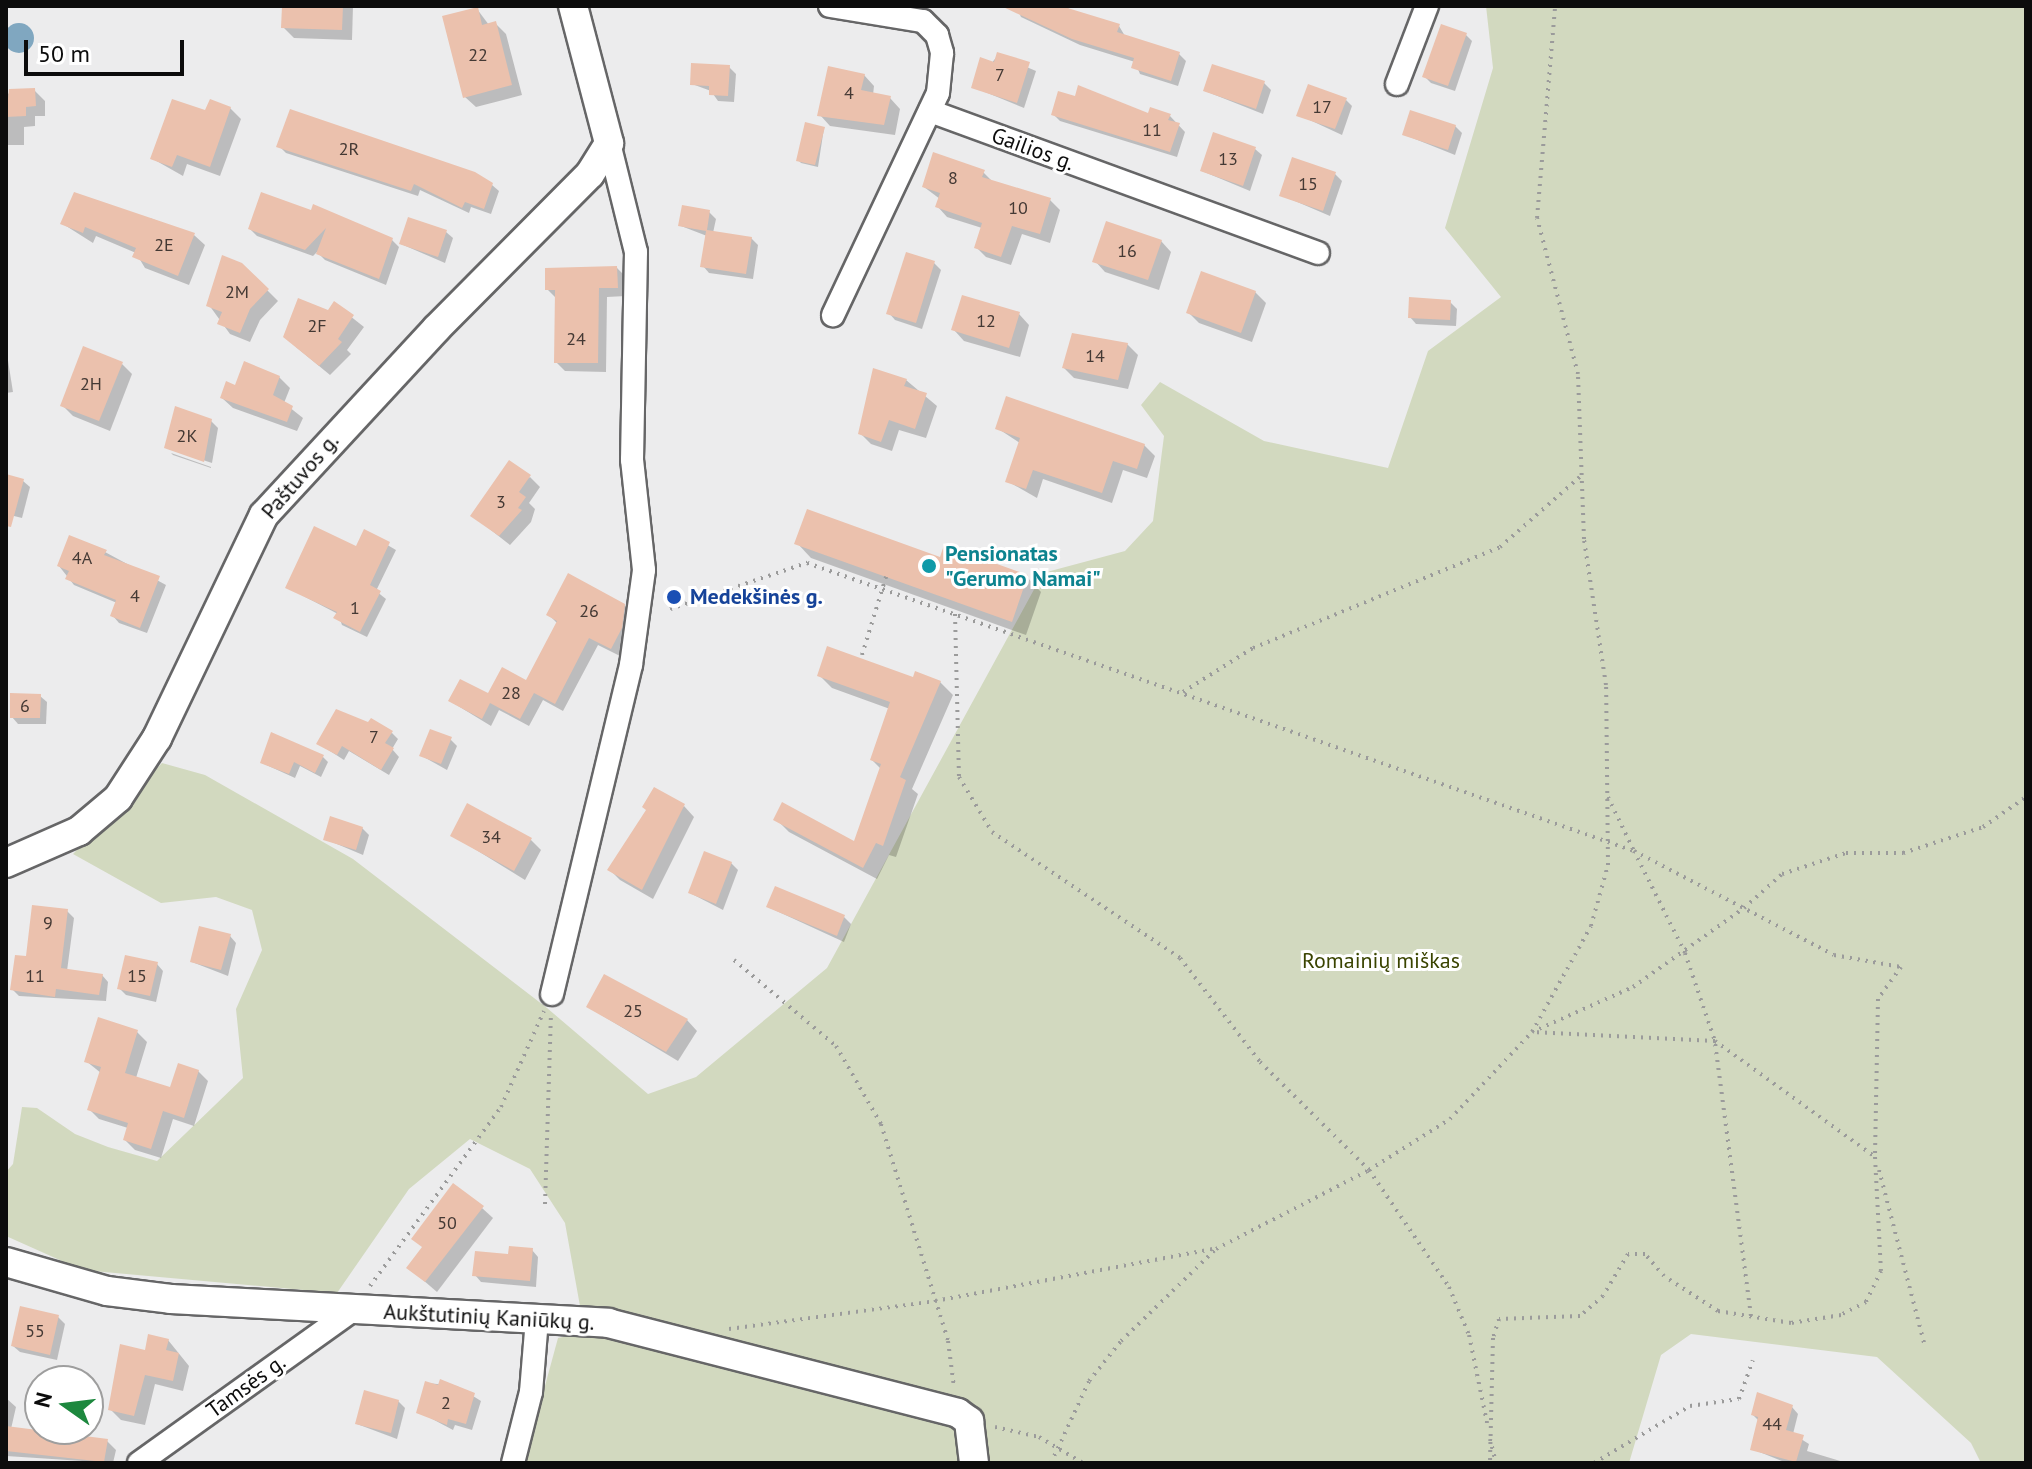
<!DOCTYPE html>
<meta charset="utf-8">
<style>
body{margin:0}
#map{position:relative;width:2032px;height:1469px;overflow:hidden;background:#ececed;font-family:"PT Sans",sans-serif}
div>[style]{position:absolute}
.green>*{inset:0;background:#d2d9bf}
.water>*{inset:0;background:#80a7c0}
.round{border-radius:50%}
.shadow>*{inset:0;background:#0003}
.building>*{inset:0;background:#ebc1ad}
.path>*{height:4px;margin-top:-2px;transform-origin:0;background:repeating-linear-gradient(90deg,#9b9b9b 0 2px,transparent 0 8px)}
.roads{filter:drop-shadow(2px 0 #666667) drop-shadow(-2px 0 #666667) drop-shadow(0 2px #666667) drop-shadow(0 -2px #666667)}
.minor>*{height:22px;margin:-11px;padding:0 11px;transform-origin:11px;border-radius:11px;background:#fff}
.tertiary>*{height:28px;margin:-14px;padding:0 14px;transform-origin:14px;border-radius:14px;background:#fff}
.dots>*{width:22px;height:22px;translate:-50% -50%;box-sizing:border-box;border:4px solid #fff;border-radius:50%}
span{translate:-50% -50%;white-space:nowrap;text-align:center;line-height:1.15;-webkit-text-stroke:6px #fff;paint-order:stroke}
.number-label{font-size:18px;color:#443934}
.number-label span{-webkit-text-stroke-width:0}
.street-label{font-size:22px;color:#0c0c0c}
.culture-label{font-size:22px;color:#0d838f;font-weight:700}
.left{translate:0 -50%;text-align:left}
.transit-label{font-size:22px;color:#164399;font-weight:700}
.park-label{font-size:22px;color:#3a4400}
.frame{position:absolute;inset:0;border:8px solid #0c0c0c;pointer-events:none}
.north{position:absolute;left:24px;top:1365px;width:80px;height:80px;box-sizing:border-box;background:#fff;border:2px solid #9e9e9e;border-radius:50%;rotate:284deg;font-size:22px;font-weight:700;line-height:32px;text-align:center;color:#0c0c0c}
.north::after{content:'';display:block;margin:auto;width:28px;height:36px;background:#1d883e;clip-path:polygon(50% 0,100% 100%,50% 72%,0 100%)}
.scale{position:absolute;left:24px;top:40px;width:160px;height:36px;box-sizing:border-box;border:4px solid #0c0c0c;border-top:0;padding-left:10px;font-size:24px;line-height:28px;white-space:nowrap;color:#0c0c0c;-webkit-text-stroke:6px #fff;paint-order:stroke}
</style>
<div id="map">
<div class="green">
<i style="clip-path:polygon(1486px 6px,2026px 6px,2026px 1463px,1981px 1463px,1971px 1443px,1877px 1357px,1691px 1334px,1661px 1355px,1629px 1463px,985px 1463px,971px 1410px,947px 1394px,580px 1306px,565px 1223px,530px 1169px,470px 1139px,409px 1189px,337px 1293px,82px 1270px,6px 1236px,6px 1172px,13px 1164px,22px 1107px,37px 1108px,75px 1134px,108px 1147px,157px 1161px,243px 1078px,236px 1009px,262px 950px,252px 910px,216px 897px,161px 903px,73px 854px,162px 763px,205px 775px,353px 859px,547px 1008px,648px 1094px,696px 1077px,827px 968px,1043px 573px,1125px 551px,1153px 521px,1164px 436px,1141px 405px,1160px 382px,1264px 441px,1388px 468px,1428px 351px,1501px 297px,1445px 228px,1493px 68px)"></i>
<i style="clip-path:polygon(582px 1333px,947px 1422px,961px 1430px,964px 1463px,524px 1463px,558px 1338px)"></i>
</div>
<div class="water">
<i class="round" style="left:4px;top:23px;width:30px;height:30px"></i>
</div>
<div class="shadow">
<i style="clip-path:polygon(284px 6px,353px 6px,352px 40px,294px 38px,283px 27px)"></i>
<i style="clip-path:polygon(1016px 6px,1069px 6px,1068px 10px,1119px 26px,1125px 36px,1179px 54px,1186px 61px,1178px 86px,1140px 74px,1135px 62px,1080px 45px,1021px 17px)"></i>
<i style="clip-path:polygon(477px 9px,489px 25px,495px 23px,506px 34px,522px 95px,476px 107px,465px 97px)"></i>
<i style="clip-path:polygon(1465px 34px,1472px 41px,1455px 91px,1431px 83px,1424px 76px)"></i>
<i style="clip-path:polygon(998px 55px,1036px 71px,1024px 108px,973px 87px)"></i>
<i style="clip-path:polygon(729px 67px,736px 74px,734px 102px,718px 101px,711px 91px,692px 84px)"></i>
<i style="clip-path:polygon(864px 75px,874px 86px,873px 95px,890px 98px,900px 109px,895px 135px,830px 126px,820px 115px)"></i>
<i style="clip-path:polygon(1264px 83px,1271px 90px,1263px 114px,1205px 91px)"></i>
<i style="clip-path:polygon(1080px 88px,1149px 115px,1170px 116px,1185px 132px,1177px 157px,1060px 121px,1053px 114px,1077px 99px)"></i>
<i style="clip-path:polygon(34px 90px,45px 101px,45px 116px,35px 116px,35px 126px,24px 127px,24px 145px,6px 145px,6px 94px)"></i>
<i style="clip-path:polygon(1346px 100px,1352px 106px,1342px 135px,1299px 115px)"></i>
<i style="clip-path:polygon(230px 108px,241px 119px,220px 176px,187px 164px,183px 176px,153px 159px,207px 113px)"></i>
<i style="clip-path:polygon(1455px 126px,1462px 133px,1455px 155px,1405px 135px)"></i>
<i style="clip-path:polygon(824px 128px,818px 167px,801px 163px,798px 160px)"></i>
<i style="clip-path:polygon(279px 146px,492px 185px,499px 191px,491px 214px,471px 207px,469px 213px,420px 190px,418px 196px,286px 153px)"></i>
<i style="clip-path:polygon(1255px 149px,1262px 155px,1250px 191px,1202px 171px)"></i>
<i style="clip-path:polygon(983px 172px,993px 182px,1050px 200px,1060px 210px,1050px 243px,1022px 234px,1011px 265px,986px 257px,976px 247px,982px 228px,947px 217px,938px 207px,940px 199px,924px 187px)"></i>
<i style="clip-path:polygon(1335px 174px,1342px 181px,1330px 216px,1281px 195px)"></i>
<i style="clip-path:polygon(262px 195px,392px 240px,399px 247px,386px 285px,325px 260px,317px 252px,313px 256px,257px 236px,250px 229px)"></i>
<i style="clip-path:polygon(709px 212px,716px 219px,713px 233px,751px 238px,758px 245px,753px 279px,709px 273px,703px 266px,707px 236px,681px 226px)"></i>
<i style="clip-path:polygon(150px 218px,194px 235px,205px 245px,189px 285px,145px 268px,136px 253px,96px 236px,93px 243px,63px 224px,148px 222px)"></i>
<i style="clip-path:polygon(446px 232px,453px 238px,445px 263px,401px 244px)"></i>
<i style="clip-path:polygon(1161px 241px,1171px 252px,1159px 290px,1105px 272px,1095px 261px)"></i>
<i style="clip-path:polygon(934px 263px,941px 270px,922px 329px,895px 320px,889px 313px)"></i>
<i style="clip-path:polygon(241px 264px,278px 301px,260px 320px,250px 342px,230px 334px,209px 305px)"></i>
<i style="clip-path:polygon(617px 268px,626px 277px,626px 296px,607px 297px,606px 372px,565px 371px,556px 362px,557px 299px,547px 289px)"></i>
<i style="clip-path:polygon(1255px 292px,1266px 303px,1252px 342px,1199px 323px,1188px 312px)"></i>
<i style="clip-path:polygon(1450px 302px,1457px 309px,1456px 326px,1416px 324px,1410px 317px)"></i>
<i style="clip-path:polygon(335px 304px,364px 327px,347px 350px,351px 354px,330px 375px,296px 347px)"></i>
<i style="clip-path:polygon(1019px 314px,1029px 325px,1020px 357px,964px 341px,954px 330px)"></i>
<i style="clip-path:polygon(1127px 344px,1138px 355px,1128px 389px,1074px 378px,1064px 368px)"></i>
<i style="clip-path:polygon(6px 348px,13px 392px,6px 393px)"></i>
<i style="clip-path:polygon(122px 364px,132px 374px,110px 431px,73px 416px,62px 405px)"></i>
<i style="clip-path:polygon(279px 377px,290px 388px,284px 403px,303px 418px,297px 431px,233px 408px,222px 398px,236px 387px)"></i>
<i style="clip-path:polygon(906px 380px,937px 406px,926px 438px,899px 430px,892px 451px,871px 444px,861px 434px)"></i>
<i style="clip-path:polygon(211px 421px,218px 428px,212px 463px,166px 448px)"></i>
<i style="clip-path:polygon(997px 428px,1144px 445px,1155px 456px,1147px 478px,1123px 470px,1112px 503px,1043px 479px,1037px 498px,1007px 481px,1020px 443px)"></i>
<i style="clip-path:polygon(171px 453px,211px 467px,211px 468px,173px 455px)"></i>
<i style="clip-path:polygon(530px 477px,540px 487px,529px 503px,535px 509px,531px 522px,510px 545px,473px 516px)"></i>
<i style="clip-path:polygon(23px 481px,30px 487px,22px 518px,6px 514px)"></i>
<i style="clip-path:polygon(365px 532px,396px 550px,376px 591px,386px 599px,367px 637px,342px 625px,338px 614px,288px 588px,357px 549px)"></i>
<i style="clip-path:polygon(797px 543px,941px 559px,1027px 577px,1041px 592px,1026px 635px,811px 558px)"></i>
<i style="clip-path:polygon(105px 552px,166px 585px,147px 633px,119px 623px,113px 616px,117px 603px,74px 585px,59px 566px)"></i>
<i style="clip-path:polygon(624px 605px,633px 614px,620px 656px,598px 645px,563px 711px,543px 700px,529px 726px,499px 710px,491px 726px,450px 701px,489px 696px,526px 683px,558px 624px,548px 614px)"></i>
<i style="clip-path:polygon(819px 675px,940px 682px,953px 695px,912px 789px,918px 794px,896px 857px,889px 855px,877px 879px,789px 832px,776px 819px,855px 843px,881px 769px,872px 760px,890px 709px,832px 688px)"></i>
<i style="clip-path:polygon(40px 696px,47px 702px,46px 724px,18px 724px,12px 717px)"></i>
<i style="clip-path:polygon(392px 733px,398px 739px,392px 749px,399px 757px,389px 775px,349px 751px,344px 760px,319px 744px)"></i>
<i style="clip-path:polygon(450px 739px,457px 746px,447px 770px,422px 756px)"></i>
<i style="clip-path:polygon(323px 757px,328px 762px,321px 777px,300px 766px,295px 778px,262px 763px)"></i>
<i style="clip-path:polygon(684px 806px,694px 817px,653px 899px,620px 880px,610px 870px)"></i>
<i style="clip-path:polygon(362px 828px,369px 835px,363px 855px,325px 839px)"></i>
<i style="clip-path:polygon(452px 835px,531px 840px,541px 850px,525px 880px)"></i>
<i style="clip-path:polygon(731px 863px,738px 870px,723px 910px,690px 893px)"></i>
<i style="clip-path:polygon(768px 907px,844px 917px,851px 924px,844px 942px)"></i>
<i style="clip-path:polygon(67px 911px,74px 918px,67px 971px,102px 975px,108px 982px,106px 1001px,19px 996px,12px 989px,27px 959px)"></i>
<i style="clip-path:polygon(230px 936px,236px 943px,228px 976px,192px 962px)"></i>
<i style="clip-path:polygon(157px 964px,163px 971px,156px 1002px,126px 995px,119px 988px)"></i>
<i style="clip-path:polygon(588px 1007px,687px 1020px,697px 1031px,678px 1061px)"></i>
<i style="clip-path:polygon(137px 1032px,147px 1042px,136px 1078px,171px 1089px,198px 1071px,208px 1081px,194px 1126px,173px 1119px,161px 1158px,135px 1150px,125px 1140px,128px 1128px,99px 1119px,89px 1109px,101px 1073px,86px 1061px)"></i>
<i style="clip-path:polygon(482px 1208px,493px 1218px,437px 1292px,409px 1268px)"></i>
<i style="clip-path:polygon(532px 1250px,538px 1257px,536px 1287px,481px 1282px,475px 1275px)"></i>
<i style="clip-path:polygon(58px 1317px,65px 1324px,57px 1360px,20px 1352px,13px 1346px)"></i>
<i style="clip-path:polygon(168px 1340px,189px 1366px,183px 1391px,155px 1384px,145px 1425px,121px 1420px,110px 1409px,146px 1353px)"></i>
<i style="clip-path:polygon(427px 1383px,457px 1386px,481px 1401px,472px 1430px,455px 1425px,453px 1430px,419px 1412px)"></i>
<i style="clip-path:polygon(6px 1398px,16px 1407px,11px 1429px,107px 1441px,116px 1450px,113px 1463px,6px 1456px)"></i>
<i style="clip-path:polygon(398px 1401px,405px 1408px,397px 1439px,357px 1424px)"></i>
<i style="clip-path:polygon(1792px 1407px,1798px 1414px,1793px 1434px,1809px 1444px,1807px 1451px,1847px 1463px,1787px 1463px,1752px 1449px,1759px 1421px,1753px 1415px)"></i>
</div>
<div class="building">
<i style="clip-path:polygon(282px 6px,343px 6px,342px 30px,281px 28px)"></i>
<i style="clip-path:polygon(1001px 6px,1061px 6px,1120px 24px,1117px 32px,1180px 52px,1171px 81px,1131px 68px,1134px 58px,1072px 39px)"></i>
<i style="clip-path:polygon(478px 7px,482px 25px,496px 21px,512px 85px,463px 98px,442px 16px)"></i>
<i style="clip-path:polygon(1441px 24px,1467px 33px,1448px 86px,1422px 77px)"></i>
<i style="clip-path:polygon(997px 52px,1030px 62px,1017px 103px,971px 88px,980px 57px,994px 62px)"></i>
<i style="clip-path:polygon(691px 63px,730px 65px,728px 96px,709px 95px,709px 86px,690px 85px)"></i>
<i style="clip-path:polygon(1212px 64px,1265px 81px,1256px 109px,1203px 91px)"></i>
<i style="clip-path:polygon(828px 66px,865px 74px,861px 90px,891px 96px,884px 125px,817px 116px)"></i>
<i style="clip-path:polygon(1308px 84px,1347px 98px,1335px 129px,1296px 116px)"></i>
<i style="clip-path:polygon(1078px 85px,1148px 113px,1150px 107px,1171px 114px,1168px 120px,1180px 123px,1170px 152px,1051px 115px,1058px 91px,1075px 96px)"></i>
<i style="clip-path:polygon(35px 88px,36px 106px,26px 107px,26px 116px,6px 117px,9px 89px)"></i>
<i style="clip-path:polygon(172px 99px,205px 110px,210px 99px,231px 107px,210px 167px,177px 155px,172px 167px,150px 159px)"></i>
<i style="clip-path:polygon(290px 109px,475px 172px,493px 183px,484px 209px,465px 202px,462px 208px,414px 184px,411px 191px,276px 147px)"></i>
<i style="clip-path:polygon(1410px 110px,1456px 125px,1448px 150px,1402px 135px)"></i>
<i style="clip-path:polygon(805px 122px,825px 127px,815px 165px,796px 161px)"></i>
<i style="clip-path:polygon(1213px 132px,1256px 147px,1243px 186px,1200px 171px)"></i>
<i style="clip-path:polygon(933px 152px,985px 170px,982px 177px,1051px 198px,1040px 234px,1012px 226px,1001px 257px,974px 248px,982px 223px,935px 207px,940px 193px,922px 187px)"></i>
<i style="clip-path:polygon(1292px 157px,1336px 172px,1323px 211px,1279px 196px)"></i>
<i style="clip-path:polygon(74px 192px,195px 233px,178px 276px,132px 257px,136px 248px,85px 227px,83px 233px,60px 224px)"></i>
<i style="clip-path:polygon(261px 192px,311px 210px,313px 204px,393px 238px,379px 279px,316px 254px,326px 228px,305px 250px,248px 229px)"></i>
<i style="clip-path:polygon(682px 205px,710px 210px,707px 230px,752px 237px,746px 274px,700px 267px,706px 231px,678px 226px)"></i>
<i style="clip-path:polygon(408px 217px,447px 230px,438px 257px,399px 244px)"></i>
<i style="clip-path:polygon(1106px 221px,1162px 240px,1148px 280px,1092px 262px)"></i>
<i style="clip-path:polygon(906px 252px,935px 261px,916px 323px,886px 314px)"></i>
<i style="clip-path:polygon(222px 255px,242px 263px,269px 289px,250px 309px,240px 333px,217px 324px,222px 312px,206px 306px)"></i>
<i style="clip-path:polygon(617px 266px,618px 288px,599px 288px,598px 363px,554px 363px,555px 290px,545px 290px,545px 268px)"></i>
<i style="clip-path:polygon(1201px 271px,1256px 291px,1241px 333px,1186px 313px)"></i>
<i style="clip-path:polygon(962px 295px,1020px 312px,1009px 348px,951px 330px)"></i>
<i style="clip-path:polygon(1409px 297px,1451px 300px,1450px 320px,1408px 318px)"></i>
<i style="clip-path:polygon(298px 298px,328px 310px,334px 301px,354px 315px,338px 339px,342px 342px,319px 366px,283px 337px)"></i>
<i style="clip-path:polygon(1072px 333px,1128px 343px,1118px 380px,1062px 368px)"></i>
<i style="clip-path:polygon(83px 346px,123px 362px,99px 421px,60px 406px)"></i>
<i style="clip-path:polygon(244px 361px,280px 376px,273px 395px,293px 406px,287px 422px,220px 398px,226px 381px,235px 385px)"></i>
<i style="clip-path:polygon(873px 368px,907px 379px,904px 386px,927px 393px,915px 429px,889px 420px,881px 442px,858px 434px)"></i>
<i style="clip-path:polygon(1006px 396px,1145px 444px,1137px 469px,1113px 461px,1102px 493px,1033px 470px,1026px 489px,1005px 482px,1020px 438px,995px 429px)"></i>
<i style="clip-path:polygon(175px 406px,212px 419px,204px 462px,164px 448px)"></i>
<i style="clip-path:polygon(509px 460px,531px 475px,519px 492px,526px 497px,518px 508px,522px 510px,499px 536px,470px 516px)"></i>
<i style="clip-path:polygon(6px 474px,24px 479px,11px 527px,6px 526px)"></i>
<i style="clip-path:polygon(807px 509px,940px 557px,944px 545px,1028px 575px,1012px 622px,794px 544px)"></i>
<i style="clip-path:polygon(314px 526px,356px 546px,364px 529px,390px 542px,370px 585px,381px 591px,360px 632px,333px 618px,337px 612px,285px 588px)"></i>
<i style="clip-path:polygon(69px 535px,107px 550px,104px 555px,160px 576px,140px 628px,110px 616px,116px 600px,65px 579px,69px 571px,57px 566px)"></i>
<i style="clip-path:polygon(568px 573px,625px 604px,622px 628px,611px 649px,589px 638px,555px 704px,534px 693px,520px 719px,490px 703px,482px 719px,448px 701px,460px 679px,488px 693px,502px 667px,526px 680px,557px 621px,546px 615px)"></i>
<i style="clip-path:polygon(827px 646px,913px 677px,915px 671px,941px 681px,900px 777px,906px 780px,883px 846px,876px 843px,863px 868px,773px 820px,782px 802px,854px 841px,881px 764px,870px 760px,890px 702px,817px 676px)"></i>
<i style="clip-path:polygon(10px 693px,41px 694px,40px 718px,10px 718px)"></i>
<i style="clip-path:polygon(336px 709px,368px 722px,371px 718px,393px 731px,385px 743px,394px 748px,381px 770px,342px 746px,337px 755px,316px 744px)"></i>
<i style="clip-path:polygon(430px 729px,452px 737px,441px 764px,419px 756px)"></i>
<i style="clip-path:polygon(271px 732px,324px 755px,315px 773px,294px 762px,289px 774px,260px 763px)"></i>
<i style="clip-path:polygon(654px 787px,685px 804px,642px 890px,607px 870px,646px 810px,642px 807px)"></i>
<i style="clip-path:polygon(467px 803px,532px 838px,514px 871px,450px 836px)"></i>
<i style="clip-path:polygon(330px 816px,363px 827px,356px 850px,323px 840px)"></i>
<i style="clip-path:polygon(704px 851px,732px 862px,716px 904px,688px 893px)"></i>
<i style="clip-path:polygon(775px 886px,845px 915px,837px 936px,766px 907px)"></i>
<i style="clip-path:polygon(32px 905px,68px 909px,61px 968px,103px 974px,99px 995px,56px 989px,55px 997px,10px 990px,15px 955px,26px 956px)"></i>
<i style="clip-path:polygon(199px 926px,231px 934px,221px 970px,190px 962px)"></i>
<i style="clip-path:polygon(125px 955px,158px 962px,150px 996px,117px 989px)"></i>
<i style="clip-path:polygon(604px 974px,688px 1019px,666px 1052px,586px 1007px)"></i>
<i style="clip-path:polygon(98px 1017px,138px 1030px,125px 1073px,170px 1087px,178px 1063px,199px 1070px,184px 1118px,163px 1111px,151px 1149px,123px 1140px,128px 1123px,87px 1110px,101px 1067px,84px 1062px)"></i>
<i style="clip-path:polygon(453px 1183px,484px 1206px,425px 1282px,406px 1268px,422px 1247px,411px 1239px)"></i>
<i style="clip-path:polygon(509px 1246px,533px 1248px,530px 1281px,472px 1276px,475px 1251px,508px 1254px)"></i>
<i style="clip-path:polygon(20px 1306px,59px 1315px,50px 1355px,11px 1346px)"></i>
<i style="clip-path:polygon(148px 1334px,169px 1339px,166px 1350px,179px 1353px,173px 1381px,145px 1375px,134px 1416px,108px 1410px,120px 1344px,145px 1350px)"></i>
<i style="clip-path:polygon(440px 1379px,475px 1393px,466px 1424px,448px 1419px,447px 1425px,416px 1413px,425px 1381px,438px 1385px)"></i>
<i style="clip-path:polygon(364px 1390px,399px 1400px,391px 1433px,355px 1424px)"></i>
<i style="clip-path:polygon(1757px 1392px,1793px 1405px,1786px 1430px,1804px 1435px,1796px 1462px,1750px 1450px,1758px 1417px,1751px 1415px)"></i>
<i style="clip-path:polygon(6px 1426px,108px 1439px,104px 1462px,6px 1451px)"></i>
</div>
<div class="path">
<i style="left:670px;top:609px;width:145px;rotate:-18.6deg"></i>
<i style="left:807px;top:563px;width:876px;rotate:19.2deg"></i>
<i style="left:1634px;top:851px;width:114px;rotate:63.4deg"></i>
<i style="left:1685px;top:953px;width:93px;rotate:71.2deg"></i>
<i style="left:1715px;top:1041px;width:198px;rotate:35.9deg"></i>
<i style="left:1875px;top:1157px;width:114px;rotate:87deg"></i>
<i style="left:1881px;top:1271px;width:34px;rotate:116deg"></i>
<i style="left:1866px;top:1302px;width:28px;rotate:153deg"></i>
<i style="left:1841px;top:1315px;width:51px;rotate:170.9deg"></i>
<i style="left:1791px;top:1323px;width:74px;rotate:-170.7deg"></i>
<i style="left:1718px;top:1311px;width:64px;rotate:-147.1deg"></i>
<i style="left:1664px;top:1276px;width:29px;rotate:-131deg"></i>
<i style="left:1645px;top:1254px;width:17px;rotate:180deg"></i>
<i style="left:1628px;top:1254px;width:49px;rotate:120.8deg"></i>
<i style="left:1603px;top:1296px;width:30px;rotate:139deg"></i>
<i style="left:1580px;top:1316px;width:81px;rotate:177.9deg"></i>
<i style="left:1499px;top:1319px;width:20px;rotate:108deg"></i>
<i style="left:1493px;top:1338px;width:125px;rotate:91.4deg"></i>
<i style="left:955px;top:614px;width:163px;rotate:88.6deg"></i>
<i style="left:959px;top:777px;width:64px;rotate:59deg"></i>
<i style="left:992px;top:832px;width:226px;rotate:33.8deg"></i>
<i style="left:1180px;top:958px;width:131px;rotate:52.4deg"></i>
<i style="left:1260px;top:1062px;width:153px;rotate:44.7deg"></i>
<i style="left:1369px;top:1170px;width:142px;rotate:55.6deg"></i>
<i style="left:1449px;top:1287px;width:52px;rotate:67.4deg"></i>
<i style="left:1469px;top:1335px;width:90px;rotate:78.4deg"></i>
<i style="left:862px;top:655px;width:82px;rotate:-72.9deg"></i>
<i style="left:1183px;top:692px;width:83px;rotate:-32.2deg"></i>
<i style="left:1253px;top:648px;width:267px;rotate:-22.2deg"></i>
<i style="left:1500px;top:547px;width:109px;rotate:-41.3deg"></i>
<i style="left:1608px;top:797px;width:60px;rotate:64.3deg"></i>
<i style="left:1634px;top:851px;width:225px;rotate:27.5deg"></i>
<i style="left:1834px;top:955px;width:68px;rotate:10.2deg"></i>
<i style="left:1901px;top:967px;width:39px;rotate:126deg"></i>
<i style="left:1878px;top:999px;width:159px;rotate:91.1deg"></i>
<i style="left:734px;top:960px;width:133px;rotate:40.1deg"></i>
<i style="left:836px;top:1046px;width:90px;rotate:60deg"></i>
<i style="left:881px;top:1124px;width:227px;rotate:72.8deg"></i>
<i style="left:948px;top:1341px;width:46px;rotate:82.6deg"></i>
<i style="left:1879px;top:1170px;width:182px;rotate:75.4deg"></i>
<i style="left:545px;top:1204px;width:192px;rotate:-88.2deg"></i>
<i style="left:370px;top:1286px;width:222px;rotate:-53.8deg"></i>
<i style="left:501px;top:1107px;width:105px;rotate:-65.9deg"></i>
<i style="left:1751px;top:1316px;width:277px;rotate:-97.5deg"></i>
<i style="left:1715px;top:1041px;width:183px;rotate:-177.2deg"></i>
<i style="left:1532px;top:1032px;width:111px;rotate:-24deg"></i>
<i style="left:1633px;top:987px;width:136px;rotate:-35.4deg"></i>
<i style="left:1744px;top:908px;width:51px;rotate:-41.8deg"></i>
<i style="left:1782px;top:874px;width:67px;rotate:-18.2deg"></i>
<i style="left:1846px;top:853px;width:57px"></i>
<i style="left:1903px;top:853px;width:84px;rotate:-18deg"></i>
<i style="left:1983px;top:827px;width:52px;rotate:-34.9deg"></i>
<i style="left:729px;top:1329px;width:208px;rotate:-7.7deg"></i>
<i style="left:935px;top:1301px;width:284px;rotate:-10.6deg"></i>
<i style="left:995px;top:1427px;width:45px;rotate:12.8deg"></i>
<i style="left:1039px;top:1437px;width:51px;rotate:30.6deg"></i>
<i style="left:1490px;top:1439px;width:25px;rotate:76deg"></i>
<i style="left:1051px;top:1463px;width:90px;rotate:-65.1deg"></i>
<i style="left:1089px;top:1381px;width:51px;rotate:-51.3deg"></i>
<i style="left:1121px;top:1341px;width:132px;rotate:-44.1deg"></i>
<i style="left:1216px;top:1249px;width:172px;rotate:-27.3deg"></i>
<i style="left:1369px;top:1170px;width:96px;rotate:-32.2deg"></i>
<i style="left:1450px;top:1119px;width:120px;rotate:-46.7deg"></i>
<i style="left:1532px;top:1032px;width:121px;rotate:-60.9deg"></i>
<i style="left:1591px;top:926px;width:63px;rotate:-74.4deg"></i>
<i style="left:1608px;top:865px;width:180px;rotate:-90.6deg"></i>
<i style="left:1606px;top:685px;width:148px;rotate:-98.6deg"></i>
<i style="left:1584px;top:539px;width:165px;rotate:-92.1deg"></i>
<i style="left:1578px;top:374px;width:161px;rotate:-104.7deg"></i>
<i style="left:1537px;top:218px;width:213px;rotate:-85.1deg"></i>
<i style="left:1594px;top:1463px;width:112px;rotate:-30.7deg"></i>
<i style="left:1690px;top:1406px;width:49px;rotate:-8.1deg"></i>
<i style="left:1739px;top:1399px;width:41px;rotate:-70.3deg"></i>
</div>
<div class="roads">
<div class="minor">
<i style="left:830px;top:6px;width:94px;rotate:9.2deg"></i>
<i style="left:923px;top:21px;width:20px;rotate:45deg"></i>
<i style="left:937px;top:35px;width:19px;rotate:74deg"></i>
<i style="left:942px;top:53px;width:40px;rotate:95.7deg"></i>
<i style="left:938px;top:93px;width:246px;rotate:115.3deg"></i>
<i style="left:1397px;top:84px;width:84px;rotate:-69deg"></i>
<i style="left:930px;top:111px;width:413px;rotate:20.1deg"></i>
<i style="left:552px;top:994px;width:338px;rotate:-76.5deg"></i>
<i style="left:631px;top:665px;width:96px;rotate:-82.2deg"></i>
<i style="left:644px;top:570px;width:111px;rotate:-96.2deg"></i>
<i style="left:632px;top:460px;width:208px;rotate:-88.9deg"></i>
<i style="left:636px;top:252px;width:112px;rotate:-103.9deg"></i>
<i style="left:139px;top:1463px;width:263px;rotate:-35.6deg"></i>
<i style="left:513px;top:1463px;width:73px;rotate:-75.8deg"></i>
<i style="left:531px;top:1392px;width:73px;rotate:-85.3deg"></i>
</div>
<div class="tertiary">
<i style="left:6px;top:863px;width:80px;rotate:-23.7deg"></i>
<i style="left:79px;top:831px;width:51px;rotate:-40.2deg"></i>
<i style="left:118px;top:798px;width:72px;rotate:-57deg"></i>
<i style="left:157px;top:738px;width:247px;rotate:-64.4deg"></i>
<i style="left:264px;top:515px;width:253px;rotate:-47.2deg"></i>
<i style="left:436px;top:329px;width:218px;rotate:-45.2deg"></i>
<i style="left:590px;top:174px;width:36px;rotate:-58deg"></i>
<i style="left:609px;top:143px;width:142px;rotate:-104.7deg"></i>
<i style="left:6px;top:1262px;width:105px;rotate:16deg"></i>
<i style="left:107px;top:1291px;width:64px;rotate:7.1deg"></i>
<i style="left:171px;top:1299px;width:438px;rotate:3.1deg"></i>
<i style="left:608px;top:1323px;width:361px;rotate:14.4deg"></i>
<i style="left:958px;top:1413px;width:14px;rotate:36deg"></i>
<i style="left:969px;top:1421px;width:42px;rotate:83.2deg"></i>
</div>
</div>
<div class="dots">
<i style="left:929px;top:566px;background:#0f9aa8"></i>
<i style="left:674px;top:597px;background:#1a4fb4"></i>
</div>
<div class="number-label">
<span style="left:478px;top:55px">22</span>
<span style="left:1000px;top:75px">7</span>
<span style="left:849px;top:93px">4</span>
<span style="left:1322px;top:107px">17</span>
<span style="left:1152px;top:130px">11</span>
<span style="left:349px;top:149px">2R</span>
<span style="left:1228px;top:159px">13</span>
<span style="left:953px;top:178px">8</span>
<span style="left:1308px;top:184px">15</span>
<span style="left:1018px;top:208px">10</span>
<span style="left:164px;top:245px">2E</span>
<span style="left:1127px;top:251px">16</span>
<span style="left:237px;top:292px">2M</span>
<span style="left:986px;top:321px">12</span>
<span style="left:317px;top:326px">2F</span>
<span style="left:576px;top:339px">24</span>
<span style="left:1095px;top:356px">14</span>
<span style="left:91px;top:384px">2H</span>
<span style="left:187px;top:436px">2K</span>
<span style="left:501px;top:502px">3</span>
<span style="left:82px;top:558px">4A</span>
<span style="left:135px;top:596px">4</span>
<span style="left:355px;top:608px">1</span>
<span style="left:589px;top:611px">26</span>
<span style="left:511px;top:693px">28</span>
<span style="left:25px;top:706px">6</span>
<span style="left:374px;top:737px">7</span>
<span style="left:491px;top:837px">34</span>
<span style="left:48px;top:923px">9</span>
<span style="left:35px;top:976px">11</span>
<span style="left:137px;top:976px">15</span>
<span style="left:633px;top:1011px">25</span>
<span style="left:447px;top:1223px">50</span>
<span style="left:35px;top:1331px">55</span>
<span style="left:446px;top:1403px">2</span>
<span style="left:1772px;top:1424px">44</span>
</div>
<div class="street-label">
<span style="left:1033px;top:149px;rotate:20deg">Gailios g.</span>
<span style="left:300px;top:476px;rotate:-49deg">Paštuvos g.</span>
<span style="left:489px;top:1317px;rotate:3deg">Aukštutinių Kaniūkų g.</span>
<span style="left:246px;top:1386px;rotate:-36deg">Tamsės g.</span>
</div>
<div class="culture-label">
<span class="left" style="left:945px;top:566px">Pensionatas<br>"Gerumo Namai"</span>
</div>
<div class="transit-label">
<span class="left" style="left:690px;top:597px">Medekšinės g.</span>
</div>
<div class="park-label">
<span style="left:1381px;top:961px">Romainių miškas</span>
</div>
<div class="frame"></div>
<div class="north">N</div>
<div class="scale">50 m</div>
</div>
